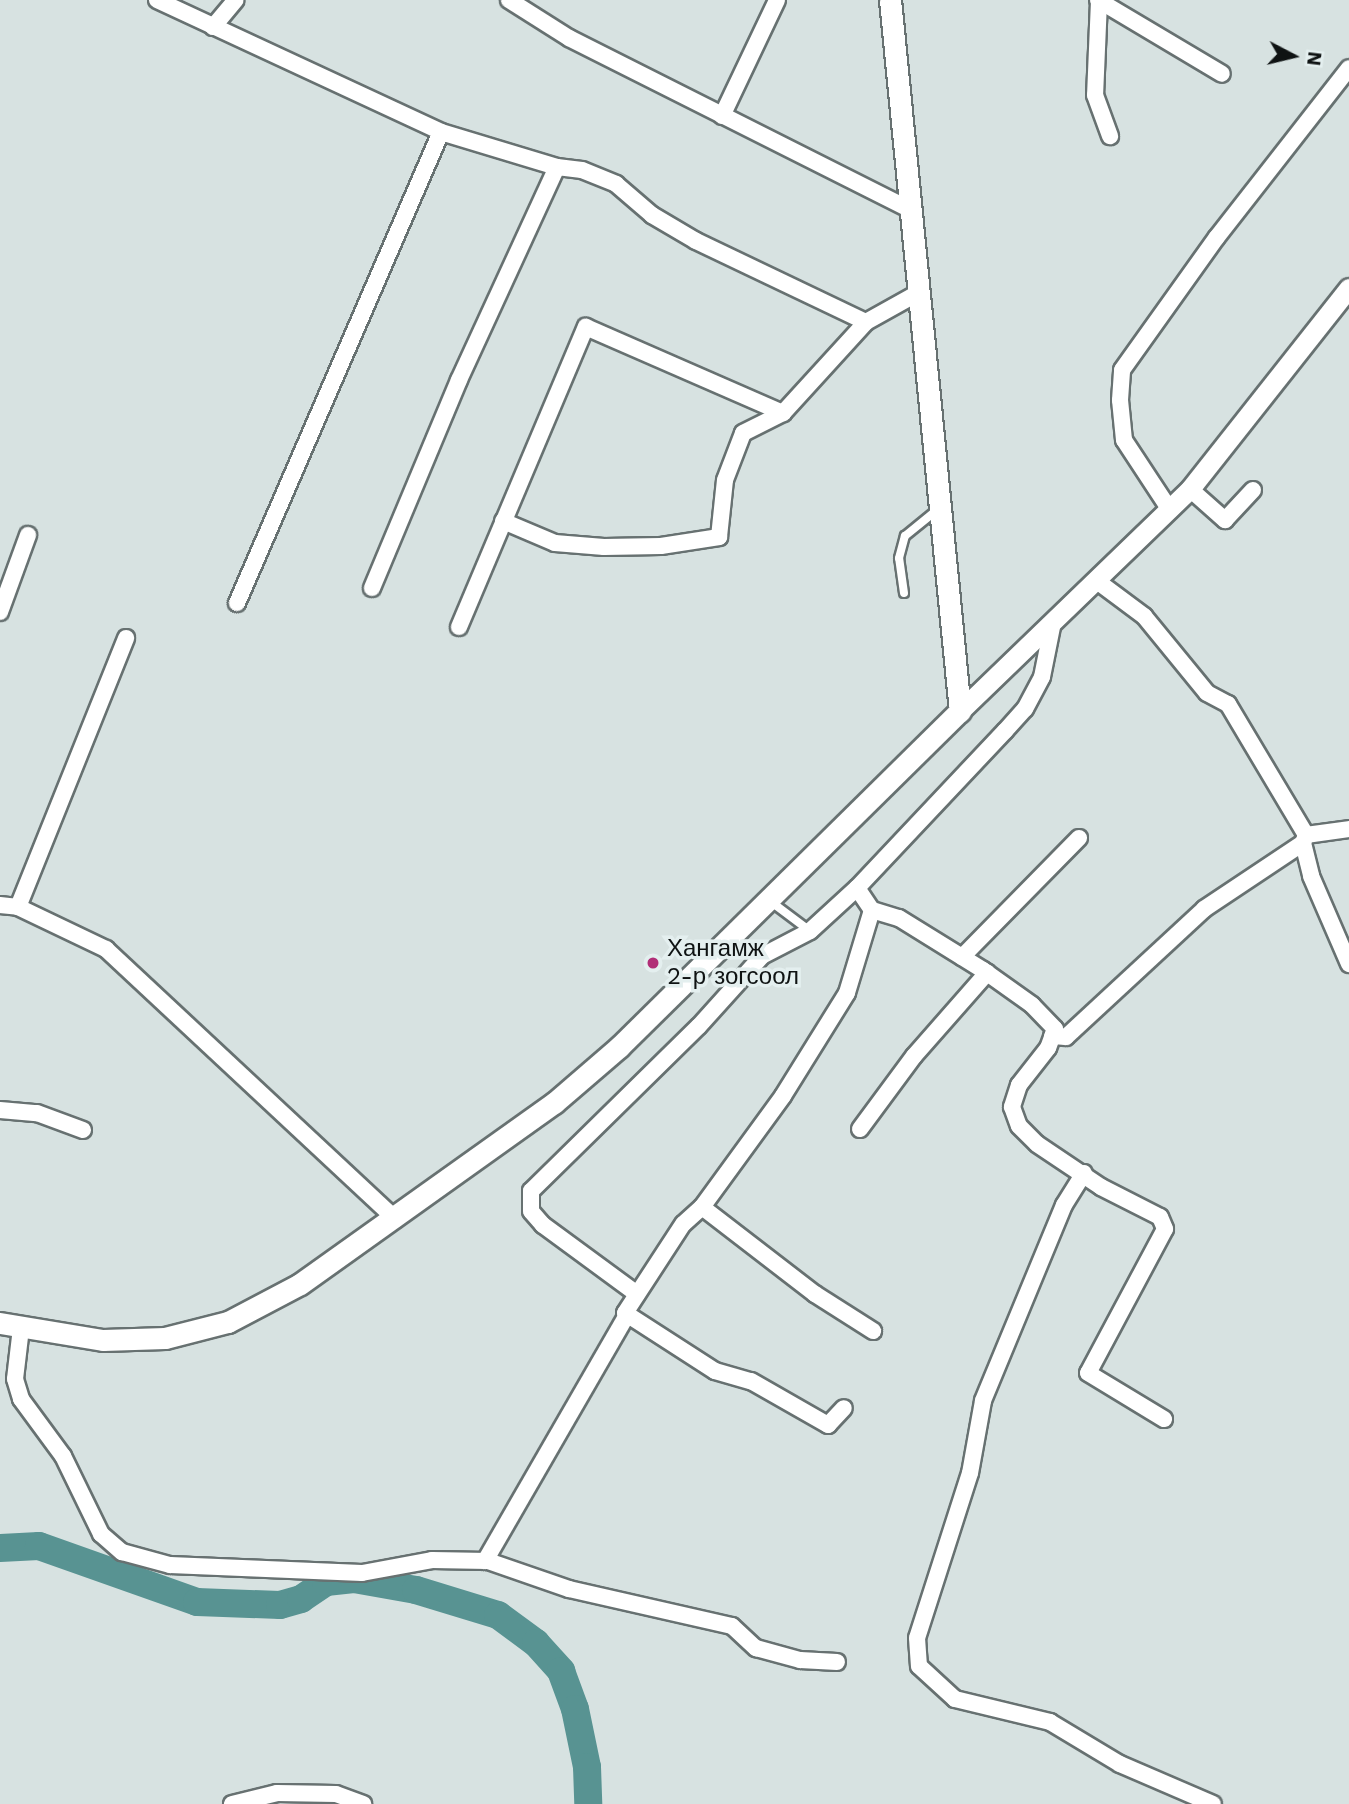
<!DOCTYPE html>
<meta charset="utf-8">
<style>
body{margin:0}
#map{position:relative;width:1349px;height:1804px;overflow:hidden;background:#d7e2e1;font-family:"Work Sans",sans-serif}
div>[style]{position:absolute}
.river>*{height:28px;margin:-14px;padding:0 14px;transform-origin:14px;border-radius:14px;background:#589392}
.roads{filter:drop-shadow(2px 0 #677171) drop-shadow(-2px 0 #677171) drop-shadow(0 2px #677171) drop-shadow(0 -2px #677171)}
.service>*{height:8px;margin:-4px;padding:0 4px;transform-origin:4px;border-radius:4px;background:#fff}
.minor>*{height:16px;margin:-8px;padding:0 8px;transform-origin:8px;border-radius:8px;background:#fff}
.tertiary>*{height:19px;margin:-9.5px;padding:0 9.5px;transform-origin:9.5px;border-radius:9.5px;background:#fff}
.secondary>*{height:21px;margin:-10.5px;padding:0 10.5px;transform-origin:10.5px;border-radius:10.5px;background:#fff}
.dots>*{width:19px;height:19px;translate:-50% -50%;box-sizing:border-box;border:4px solid #e4efef;border-radius:50%}
span{translate:-50% -50%;white-space:nowrap;text-align:center;line-height:1.15;-webkit-text-stroke:7px #e4efef;paint-order:stroke}
.poi-label{font-size:24px;color:#0f1313}
.left{translate:0 -50%;text-align:left}
.north{position:absolute;left:1258px;top:21px;width:70px;height:70px;-webkit-text-stroke:5px #e4efef;paint-order:stroke;rotate:97deg;font-size:19px;font-weight:700;line-height:28px;text-align:center;color:#0f1313}
.north::after{content:'';display:block;margin:auto;width:24px;height:32px;background:#0f1313;clip-path:polygon(50% 0,100% 100%,50% 72%,0 100%)}
</style>
<div id="map">
<div class="river">
<i style="left:0;top:1548px;width:39px;rotate:-3deg"></i>
<i style="left:39px;top:1546px;width:168px;rotate:19.5deg"></i>
<i style="left:197px;top:1602px;width:83px;rotate:2.1deg"></i>
<i style="left:280px;top:1605px;width:22px;rotate:-16deg"></i>
<i style="left:301px;top:1599px;width:30px;rotate:-34deg"></i>
<i style="left:326px;top:1582px;width:28px;rotate:-6deg"></i>
<i style="left:354px;top:1579px;width:63px;rotate:10.1deg"></i>
<i style="left:416px;top:1590px;width:86px;rotate:17deg"></i>
<i style="left:498px;top:1615px;width:47px;rotate:36.4deg"></i>
<i style="left:536px;top:1643px;width:38px;rotate:48deg"></i>
<i style="left:561px;top:1671px;width:40px;rotate:69.8deg"></i>
<i style="left:575px;top:1709px;width:59px;rotate:78.3deg"></i>
<i style="left:587px;top:1767px;width:37px;rotate:88deg"></i>
</div>
<div class="roads">
<div class="service">
<i style="left:904px;top:593px;width:35px;rotate:-98deg"></i>
<i style="left:899px;top:558px;width:23px;rotate:-75deg"></i>
<i style="left:905px;top:536px;width:41px;rotate:-39.1deg"></i>
<i style="left:770px;top:901px;width:50px;rotate:36.9deg"></i>
</div>
<div class="minor">
<i style="left:157px;top:0;width:313px;rotate:24.9deg"></i>
<i style="left:441px;top:132px;width:121px;rotate:16.8deg"></i>
<i style="left:557px;top:167px;width:25px;rotate:7deg"></i>
<i style="left:582px;top:170px;width:37px;rotate:22deg"></i>
<i style="left:616px;top:184px;width:48px;rotate:40.7deg"></i>
<i style="left:652px;top:215px;width:51px;rotate:30.6deg"></i>
<i style="left:696px;top:241px;width:188px;rotate:25.5deg"></i>
<i style="left:509px;top:0;width:71px;rotate:32.3deg"></i>
<i style="left:569px;top:38px;width:383px;rotate:26.7deg"></i>
<i style="left:1098px;top:0;width:144px;rotate:30.8deg"></i>
<i style="left:1099px;top:1px;width:94px;rotate:92.4deg"></i>
<i style="left:1095px;top:95px;width:44px;rotate:69.9deg"></i>
<i style="left:213px;top:27px;width:35px;rotate:-50deg"></i>
<i style="left:722px;top:116px;width:128px;rotate:-64.6deg"></i>
<i style="left:1190px;top:489px;width:47px;rotate:41.5deg"></i>
<i style="left:1225px;top:520px;width:41px;rotate:-47deg"></i>
<i style="left:1170px;top:510px;width:84px;rotate:-123.3deg"></i>
<i style="left:1124px;top:440px;width:40px;rotate:-95.7deg"></i>
<i style="left:1120px;top:400px;width:30px;rotate:-86deg"></i>
<i style="left:1122px;top:370px;width:163px;rotate:-54.5deg"></i>
<i style="left:1217px;top:237px;width:214px;rotate:-52deg"></i>
<i style="left:503px;top:521px;width:56px;rotate:22.9deg"></i>
<i style="left:555px;top:543px;width:49px;rotate:4.7deg"></i>
<i style="left:604px;top:547px;width:57px;rotate:-1deg"></i>
<i style="left:661px;top:546px;width:59px;rotate:-8.8deg"></i>
<i style="left:719px;top:537px;width:57px;rotate:-84deg"></i>
<i style="left:725px;top:480px;width:50px;rotate:-69deg"></i>
<i style="left:743px;top:433px;width:45px;rotate:-26.6deg"></i>
<i style="left:783px;top:413px;width:123px;rotate:-47.6deg"></i>
<i style="left:866px;top:322px;width:60px;rotate:-29.1deg"></i>
<i style="left:1097px;top:581px;width:59px;rotate:36.7deg"></i>
<i style="left:1144px;top:616px;width:99px;rotate:50.7deg"></i>
<i style="left:1207px;top:693px;width:24px;rotate:28deg"></i>
<i style="left:1228px;top:704px;width:152px;rotate:59.2deg"></i>
<i style="left:1306px;top:835px;width:9px;rotate:111deg"></i>
<i style="left:372px;top:588px;width:225px;rotate:-67.3deg"></i>
<i style="left:459px;top:380px;width:234px;rotate:-65.3deg"></i>
<i style="left:237px;top:603px;width:513px;rotate:-66.58deg"></i>
<i style="left:0;top:612px;width:82px;rotate:-70deg"></i>
<i style="left:459px;top:627px;width:326px;rotate:-67.1deg"></i>
<i style="left:586px;top:327px;width:215px;rotate:23.6deg"></i>
<i style="left:1306px;top:835px;width:43px;rotate:-7.9deg"></i>
<i style="left:857px;top:888px;width:27px;rotate:56deg"></i>
<i style="left:872px;top:910px;width:87px;rotate:106.8deg"></i>
<i style="left:847px;top:993px;width:121px;rotate:121.9deg"></i>
<i style="left:783px;top:1096px;width:137px;rotate:126.1deg"></i>
<i style="left:702px;top:1207px;width:143px;rotate:37.6deg"></i>
<i style="left:815px;top:1294px;width:69px;rotate:32.5deg"></i>
<i style="left:0;top:905px;width:18px;rotate:6deg"></i>
<i style="left:18px;top:907px;width:98px;rotate:25.5deg"></i>
<i style="left:106px;top:949px;width:396px;rotate:43deg"></i>
<i style="left:18px;top:907px;width:290px;rotate:-68.1deg"></i>
<i style="left:872px;top:910px;width:28px;rotate:17deg"></i>
<i style="left:899px;top:918px;width:99px;rotate:31.8deg"></i>
<i style="left:983px;top:970px;width:60px;rotate:35.5deg"></i>
<i style="left:1032px;top:1005px;width:33px;rotate:46deg"></i>
<i style="left:1055px;top:1029px;width:20px;rotate:110deg"></i>
<i style="left:1048px;top:1048px;width:47px;rotate:128.1deg"></i>
<i style="left:1019px;top:1085px;width:23px;rotate:108deg"></i>
<i style="left:1012px;top:1107px;width:20px;rotate:70deg"></i>
<i style="left:1019px;top:1126px;width:25px;rotate:45deg"></i>
<i style="left:1037px;top:1144px;width:77px;rotate:33.9deg"></i>
<i style="left:1101px;top:1187px;width:66px;rotate:27deg"></i>
<i style="left:1160px;top:1217px;width:13px;rotate:67deg"></i>
<i style="left:1165px;top:1229px;width:163px;rotate:118.1deg"></i>
<i style="left:1088px;top:1373px;width:89px;rotate:31.2deg"></i>
<i style="left:962px;top:957px;width:167px;rotate:-45.5deg"></i>
<i style="left:1052px;top:1036px;width:14px;rotate:4deg"></i>
<i style="left:1066px;top:1037px;width:188px;rotate:-42.8deg"></i>
<i style="left:1204px;top:909px;width:119px;rotate:-33.7deg"></i>
<i style="left:1303px;top:843px;width:34px;rotate:76deg"></i>
<i style="left:1311px;top:876px;width:96px;rotate:66.6deg"></i>
<i style="left:0;top:1110px;width:37px;rotate:5deg"></i>
<i style="left:37px;top:1113px;width:49px;rotate:20.3deg"></i>
<i style="left:860px;top:1129px;width:91px;rotate:-53.5deg"></i>
<i style="left:914px;top:1056px;width:111px;rotate:-48.7deg"></i>
<i style="left:1084px;top:1173px;width:38px;rotate:122deg"></i>
<i style="left:1064px;top:1205px;width:212px;rotate:112.5deg"></i>
<i style="left:983px;top:1401px;width:73px;rotate:100.2deg"></i>
<i style="left:970px;top:1473px;width:173px;rotate:107.8deg"></i>
<i style="left:917px;top:1638px;width:28px;rotate:86deg"></i>
<i style="left:919px;top:1666px;width:49px;rotate:42.5deg"></i>
<i style="left:955px;top:1699px;width:98px;rotate:13.6deg"></i>
<i style="left:1050px;top:1722px;width:82px;rotate:31deg"></i>
<i style="left:1120px;top:1764px;width:101px;rotate:23.3deg"></i>
<i style="left:702px;top:1207px;width:25px;rotate:138deg"></i>
<i style="left:683px;top:1224px;width:106px;rotate:123.1deg"></i>
<i style="left:625px;top:1313px;width:107px;rotate:32.8deg"></i>
<i style="left:715px;top:1371px;width:37px;rotate:16deg"></i>
<i style="left:751px;top:1381px;width:89px;rotate:29.7deg"></i>
<i style="left:828px;top:1425px;width:23px;rotate:-47deg"></i>
<i style="left:637px;top:1294px;width:117px;rotate:-143.7deg"></i>
<i style="left:543px;top:1225px;width:18px;rotate:-131deg"></i>
<i style="left:531px;top:1211px;width:20px;rotate:-90deg"></i>
<i style="left:531px;top:1191px;width:235px;rotate:-44.5deg"></i>
<i style="left:699px;top:1026px;width:94px;rotate:-48deg"></i>
<i style="left:762px;top:956px;width:54px;rotate:-27.5deg"></i>
<i style="left:810px;top:931px;width:64px;rotate:-42.5deg"></i>
<i style="left:857px;top:888px;width:216px;rotate:-46.7deg"></i>
<i style="left:1005px;top:731px;width:30px;rotate:-48deg"></i>
<i style="left:1025px;top:709px;width:36px;rotate:-62deg"></i>
<i style="left:1042px;top:677px;width:56px;rotate:-78.7deg"></i>
<i style="left:21px;top:1328px;width:51px;rotate:96.7deg"></i>
<i style="left:15px;top:1379px;width:21px;rotate:73deg"></i>
<i style="left:21px;top:1399px;width:71px;rotate:53.6deg"></i>
<i style="left:63px;top:1456px;width:87px;rotate:64deg"></i>
<i style="left:101px;top:1534px;width:28px;rotate:41deg"></i>
<i style="left:122px;top:1552px;width:50px;rotate:15.2deg"></i>
<i style="left:170px;top:1565px;width:192px;rotate:2.4deg"></i>
<i style="left:362px;top:1573px;width:71px;rotate:-10.5deg"></i>
<i style="left:432px;top:1560px;width:56px;rotate:1deg"></i>
<i style="left:488px;top:1561px;width:86px;rotate:19.1deg"></i>
<i style="left:569px;top:1589px;width:167px;rotate:12.8deg"></i>
<i style="left:732px;top:1626px;width:33px;rotate:43deg"></i>
<i style="left:756px;top:1648px;width:46px;rotate:15.3deg"></i>
<i style="left:800px;top:1660px;width:37px;rotate:3deg"></i>
<i style="left:485px;top:1561px;width:284px;rotate:-60deg"></i>
<i style="left:232px;top:1804px;width:46px;rotate:-13.7deg"></i>
<i style="left:277px;top:1793px;width:59px;rotate:1deg"></i>
<i style="left:336px;top:1794px;width:29px;rotate:20deg"></i>
</div>
<div class="tertiary">
<i style="left:960px;top:711px;width:320px;rotate:-44deg"></i>
<i style="left:1190px;top:489px;width:256px;rotate:-51.7deg"></i>
</div>
<div class="secondary">
<i style="left:0;top:1323px;width:104px;rotate:9.4deg"></i>
<i style="left:103px;top:1340px;width:62px;rotate:-1.8deg"></i>
<i style="left:165px;top:1338px;width:65px;rotate:-14.3deg"></i>
<i style="left:228px;top:1322px;width:81px;rotate:-27.8deg"></i>
<i style="left:300px;top:1284px;width:312px;rotate:-35.5deg"></i>
<i style="left:554px;top:1103px;width:86px;rotate:-40.7deg"></i>
<i style="left:619px;top:1047px;width:479px;rotate:-44.6deg"></i>
<i style="left:960px;top:711px;width:714px;rotate:-95.62deg"></i>
</div>
</div>
<div class="dots">
<i style="left:653px;top:963px;background:#b12e77"></i>
</div>
<div class="poi-label">
<span class="left" style="left:667px;top:963px">Хангамж<br>2-р зогсоол</span>
</div>
<div class="north">N</div>
</div>
